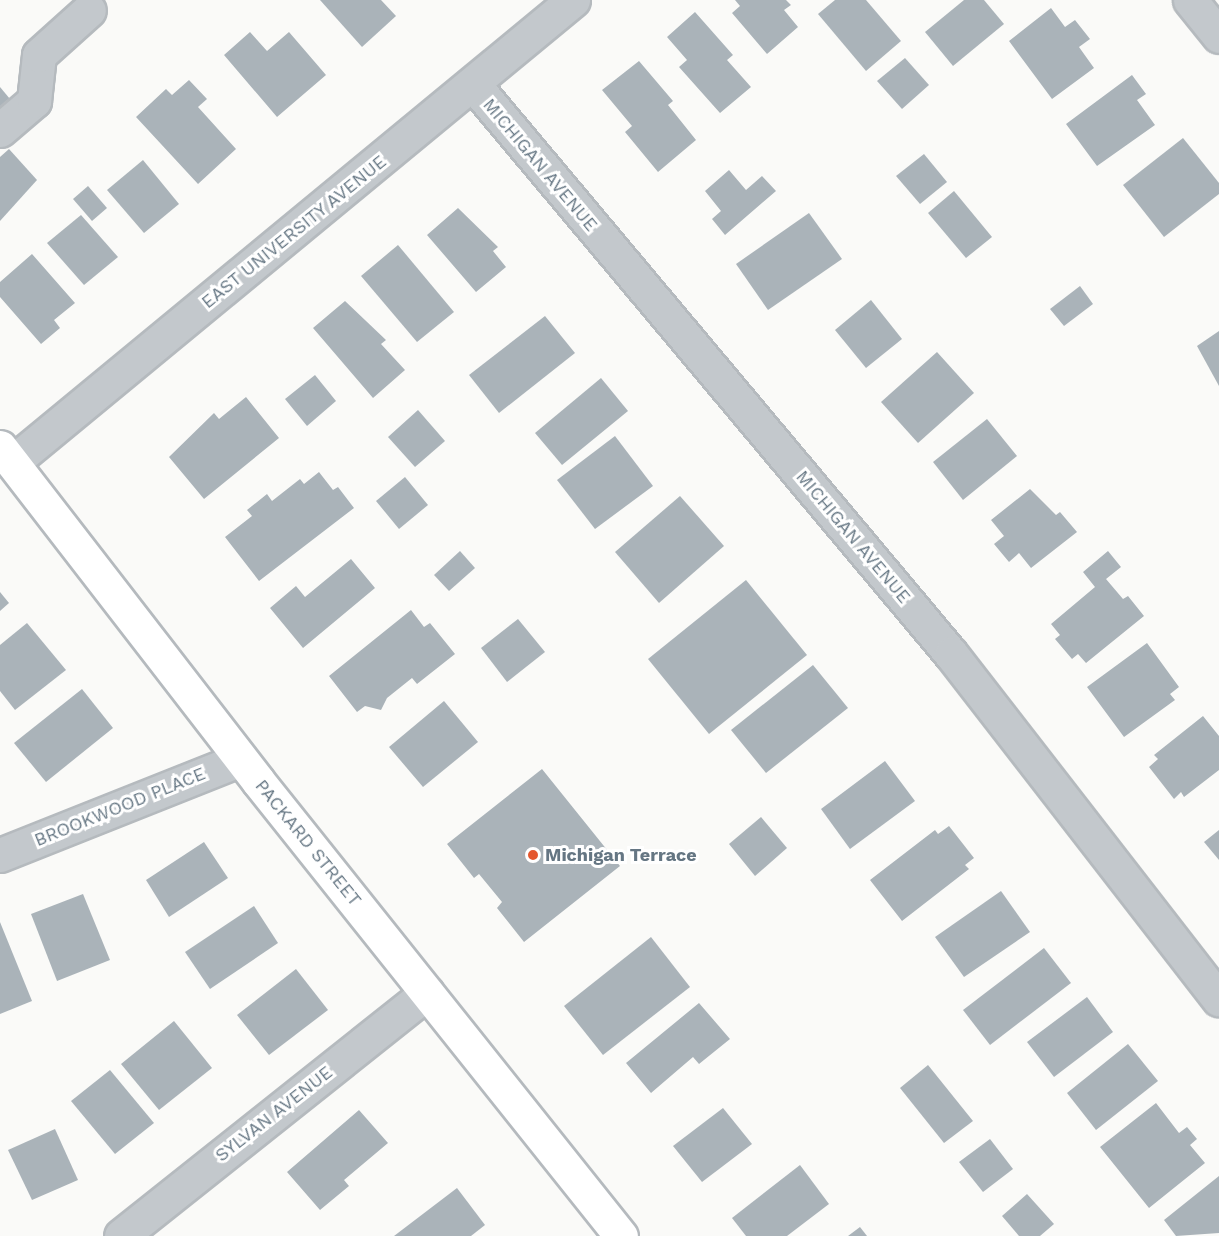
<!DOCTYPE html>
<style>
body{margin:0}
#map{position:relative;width:1219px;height:1236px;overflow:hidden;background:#fafaf8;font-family:"Work Sans",sans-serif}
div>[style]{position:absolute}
.building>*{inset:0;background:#aab3b9}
.roads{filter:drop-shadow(2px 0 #b5babe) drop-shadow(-2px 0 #b5babe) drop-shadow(0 2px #b5babe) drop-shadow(0 -2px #b5babe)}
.minor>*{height:33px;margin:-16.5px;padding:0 16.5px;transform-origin:16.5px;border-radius:16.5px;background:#c3c8cc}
.major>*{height:33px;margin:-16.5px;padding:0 16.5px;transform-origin:16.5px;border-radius:16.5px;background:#fff}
.dots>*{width:16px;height:16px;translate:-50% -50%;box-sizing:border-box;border:3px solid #fff;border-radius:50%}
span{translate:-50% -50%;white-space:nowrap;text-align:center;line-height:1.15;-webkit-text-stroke:6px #fff;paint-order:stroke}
.street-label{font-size:18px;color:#657683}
.poi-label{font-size:18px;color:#657683;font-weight:700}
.left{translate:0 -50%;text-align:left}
</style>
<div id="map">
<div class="building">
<i style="clip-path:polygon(320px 0,381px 0,396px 16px,362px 47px)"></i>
<i style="clip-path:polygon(735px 0,786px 0,791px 5px,784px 10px,798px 27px,767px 54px,732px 13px,740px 6px)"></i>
<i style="clip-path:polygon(835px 0,866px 0,901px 41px,866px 71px,818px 14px)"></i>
<i style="clip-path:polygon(964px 0,984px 0,1004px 24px,953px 66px,925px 32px)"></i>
<i style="clip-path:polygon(1051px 8px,1065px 27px,1075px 20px,1090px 39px,1079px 47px,1094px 68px,1052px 99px,1009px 41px)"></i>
<i style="clip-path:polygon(695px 12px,733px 55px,727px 60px,751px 87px,720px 113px,679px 67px,687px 60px,667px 37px)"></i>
<i style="clip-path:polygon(250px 32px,267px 51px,289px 32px,326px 75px,277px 117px,224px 55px)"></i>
<i style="clip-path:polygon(905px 58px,929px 85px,902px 109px,877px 81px)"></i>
<i style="clip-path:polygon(639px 61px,673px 101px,668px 105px,696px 140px,658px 172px,625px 132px,632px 126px,602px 90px)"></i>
<i style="clip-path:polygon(1132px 75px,1146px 94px,1137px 100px,1155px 125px,1097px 166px,1066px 124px)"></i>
<i style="clip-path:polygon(189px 80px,207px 99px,198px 107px,236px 149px,198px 184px,136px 117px,166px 89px,172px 95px)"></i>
<i style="clip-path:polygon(0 87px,15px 105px,0 118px)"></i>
<i style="clip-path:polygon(1183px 138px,1219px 183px,1219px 194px,1164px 237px,1123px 185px)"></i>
<i style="clip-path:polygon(9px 149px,37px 180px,0 221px,0 157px)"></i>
<i style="clip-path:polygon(924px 154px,947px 182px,920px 204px,896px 176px)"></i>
<i style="clip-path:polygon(143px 160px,179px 204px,144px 233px,107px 190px)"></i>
<i style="clip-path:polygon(729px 170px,746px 190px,762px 176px,776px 191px,725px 235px,712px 219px,721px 211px,705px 191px)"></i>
<i style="clip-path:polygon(88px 186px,107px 208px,92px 221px,73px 199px)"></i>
<i style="clip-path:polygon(954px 191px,992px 237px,966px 258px,928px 213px)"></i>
<i style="clip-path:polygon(458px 208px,498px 247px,493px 251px,506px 267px,476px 292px,427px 235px)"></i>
<i style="clip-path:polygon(809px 213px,842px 259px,768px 310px,736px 264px)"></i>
<i style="clip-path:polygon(81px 215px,118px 257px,84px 285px,47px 243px)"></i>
<i style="clip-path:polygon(398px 245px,454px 312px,417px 342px,361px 276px)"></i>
<i style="clip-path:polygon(32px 254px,75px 303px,54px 320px,60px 328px,41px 344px,0 297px,0 282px)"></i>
<i style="clip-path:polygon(1080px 286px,1093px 304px,1064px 326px,1050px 309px)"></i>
<i style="clip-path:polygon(871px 300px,902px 339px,866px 368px,835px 330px)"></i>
<i style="clip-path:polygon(345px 301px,386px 340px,381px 344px,405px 370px,373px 398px,313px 328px)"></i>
<i style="clip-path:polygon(545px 316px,575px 353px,499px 413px,469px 375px)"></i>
<i style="clip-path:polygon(1219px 331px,1219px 386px,1197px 346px)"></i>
<i style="clip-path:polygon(937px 352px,974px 393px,918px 443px,881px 402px)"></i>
<i style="clip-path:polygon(315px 375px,336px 401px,307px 426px,285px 399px)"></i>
<i style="clip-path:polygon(601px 378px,628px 411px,562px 465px,535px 433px)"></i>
<i style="clip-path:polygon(246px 397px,279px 438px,204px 499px,169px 457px,214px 413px,219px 419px)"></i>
<i style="clip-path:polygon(418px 410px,445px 441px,415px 467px,388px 437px)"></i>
<i style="clip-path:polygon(987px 419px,1017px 456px,963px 500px,933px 462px)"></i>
<i style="clip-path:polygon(615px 436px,653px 486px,595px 529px,557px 480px)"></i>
<i style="clip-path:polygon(319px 472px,333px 490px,338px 487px,354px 508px,259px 581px,225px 537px,252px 516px,247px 510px,267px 494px,272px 501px,300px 479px,304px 484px)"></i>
<i style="clip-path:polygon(405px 477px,428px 505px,399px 529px,376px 501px)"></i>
<i style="clip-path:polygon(1030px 489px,1056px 515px,1060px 512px,1077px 532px,1031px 568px,1019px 553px,1009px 562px,994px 544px,1004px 536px,991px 520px)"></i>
<i style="clip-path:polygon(680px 496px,724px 546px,659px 603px,615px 552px)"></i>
<i style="clip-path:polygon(460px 551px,475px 568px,449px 591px,434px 575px)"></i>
<i style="clip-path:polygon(1108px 551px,1121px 567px,1106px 579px,1123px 599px,1128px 596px,1144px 616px,1086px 663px,1078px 654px,1072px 659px,1055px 639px,1060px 635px,1051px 624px,1095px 587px,1083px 572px)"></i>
<i style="clip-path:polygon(351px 559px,375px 588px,303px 648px,270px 608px,296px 586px,305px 597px)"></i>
<i style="clip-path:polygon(746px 580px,807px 655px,709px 734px,648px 659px)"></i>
<i style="clip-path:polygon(0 592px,9px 603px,0 611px)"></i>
<i style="clip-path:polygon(411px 610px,424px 627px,430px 623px,455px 654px,417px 684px,412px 678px,387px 698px,381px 710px,365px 706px,357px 712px,329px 676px)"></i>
<i style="clip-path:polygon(518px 619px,545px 652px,507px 682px,481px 648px)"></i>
<i style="clip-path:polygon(27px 623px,66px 670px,15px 710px,0 691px,0 645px)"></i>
<i style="clip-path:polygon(1147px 643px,1179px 687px,1170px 694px,1175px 700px,1124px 737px,1087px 687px)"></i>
<i style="clip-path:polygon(813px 665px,848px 708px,766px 773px,731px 730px)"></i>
<i style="clip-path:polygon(82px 689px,113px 728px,46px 782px,14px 743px)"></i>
<i style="clip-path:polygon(444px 701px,478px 742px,423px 787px,389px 747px)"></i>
<i style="clip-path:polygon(1203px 716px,1219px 736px,1219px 770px,1184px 797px,1181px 792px,1174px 799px,1149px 767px,1158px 759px,1154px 755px)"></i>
<i style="clip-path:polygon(885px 761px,915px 801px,850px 849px,821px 809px)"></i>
<i style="clip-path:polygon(542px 769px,620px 866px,524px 942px,497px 908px,502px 902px,479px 874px,474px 878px,447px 844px)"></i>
<i style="clip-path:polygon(761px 817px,787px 848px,755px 876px,729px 844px)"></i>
<i style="clip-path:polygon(949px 826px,974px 858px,965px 865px,969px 869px,902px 921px,870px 880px,935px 830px,938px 834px)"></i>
<i style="clip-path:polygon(1219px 830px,1219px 860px,1204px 842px)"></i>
<i style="clip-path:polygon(204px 842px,228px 878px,169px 917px,146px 880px)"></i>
<i style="clip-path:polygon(1001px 891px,1030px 932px,964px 977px,935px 937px)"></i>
<i style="clip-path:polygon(83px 894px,110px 960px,57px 981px,31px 914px)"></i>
<i style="clip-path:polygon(254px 906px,278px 943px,210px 989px,185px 952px)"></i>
<i style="clip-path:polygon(0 922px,32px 1001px,0 1014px)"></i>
<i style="clip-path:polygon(651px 937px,690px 987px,603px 1055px,564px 1006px)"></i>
<i style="clip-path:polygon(1044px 948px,1071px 983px,990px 1045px,963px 1010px)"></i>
<i style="clip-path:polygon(296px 969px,328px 1010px,269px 1055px,237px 1015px)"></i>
<i style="clip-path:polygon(1087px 997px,1113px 1032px,1054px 1077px,1027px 1042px)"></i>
<i style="clip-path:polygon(699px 1003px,730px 1039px,699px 1064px,693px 1057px,651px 1093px,626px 1063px)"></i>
<i style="clip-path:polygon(174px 1021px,212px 1068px,159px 1110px,121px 1064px)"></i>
<i style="clip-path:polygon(1128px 1044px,1158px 1081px,1096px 1130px,1067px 1093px)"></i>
<i style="clip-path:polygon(928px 1065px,973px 1121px,944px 1143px,900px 1088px)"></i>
<i style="clip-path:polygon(110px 1070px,154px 1123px,115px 1154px,71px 1101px)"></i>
<i style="clip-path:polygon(1156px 1103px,1179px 1133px,1187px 1127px,1197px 1139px,1190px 1145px,1205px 1163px,1149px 1208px,1100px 1147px)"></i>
<i style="clip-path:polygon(723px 1108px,752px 1144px,702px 1182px,673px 1146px)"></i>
<i style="clip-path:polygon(359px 1110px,388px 1143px,344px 1180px,349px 1186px,320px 1210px,287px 1172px)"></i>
<i style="clip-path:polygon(55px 1129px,78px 1180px,32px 1200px,8px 1150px)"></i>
<i style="clip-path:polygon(990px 1139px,1013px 1169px,983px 1192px,959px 1162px)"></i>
<i style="clip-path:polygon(800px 1165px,829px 1204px,787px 1236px,746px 1236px,732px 1218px)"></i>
<i style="clip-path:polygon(1219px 1176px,1219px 1233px,1176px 1236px,1164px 1220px)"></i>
<i style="clip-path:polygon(457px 1188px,485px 1225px,471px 1236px,394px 1236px)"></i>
<i style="clip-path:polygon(1027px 1194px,1054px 1224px,1040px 1236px,1019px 1236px,1002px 1216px)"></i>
<i style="clip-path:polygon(860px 1227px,867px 1236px,848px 1236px)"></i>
</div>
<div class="roads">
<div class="minor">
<i style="left:1190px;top:0;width:46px;rotate:51.1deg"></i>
<i style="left:474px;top:85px;width:742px;rotate:50.03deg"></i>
<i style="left:951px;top:654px;width:437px;rotate:52.2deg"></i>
<i style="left:0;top:130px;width:45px;rotate:-40.5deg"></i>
<i style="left:34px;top:101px;width:46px;rotate:-83.8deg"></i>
<i style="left:39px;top:55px;width:67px;rotate:-42deg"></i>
<i style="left:13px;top:462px;width:726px;rotate:-39.52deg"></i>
<i style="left:0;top:855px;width:259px;rotate:-21.7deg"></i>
<i style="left:121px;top:1236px;width:391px;rotate:-38.5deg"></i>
</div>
<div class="major">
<i style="left:0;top:447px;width:422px;rotate:52.3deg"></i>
<i style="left:258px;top:781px;width:582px;rotate:51.42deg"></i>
</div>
</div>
<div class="dots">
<i style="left:533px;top:855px;background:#e4572e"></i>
</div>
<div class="street-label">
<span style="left:540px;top:165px;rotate:50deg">MICHIGAN AVENUE</span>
<span style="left:294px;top:232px;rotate:-39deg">EAST UNIVERSITY AVENUE</span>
<span style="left:853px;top:537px;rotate:50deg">MICHIGAN AVENUE</span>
<span style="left:120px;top:807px;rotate:-22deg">BROOKWOOD PLACE</span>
<span style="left:308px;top:843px;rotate:51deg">PACKARD STREET</span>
<span style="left:274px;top:1114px;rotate:-38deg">SYLVAN AVENUE</span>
</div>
<div class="poi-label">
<span class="left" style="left:545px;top:855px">Michigan Terrace</span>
</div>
</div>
